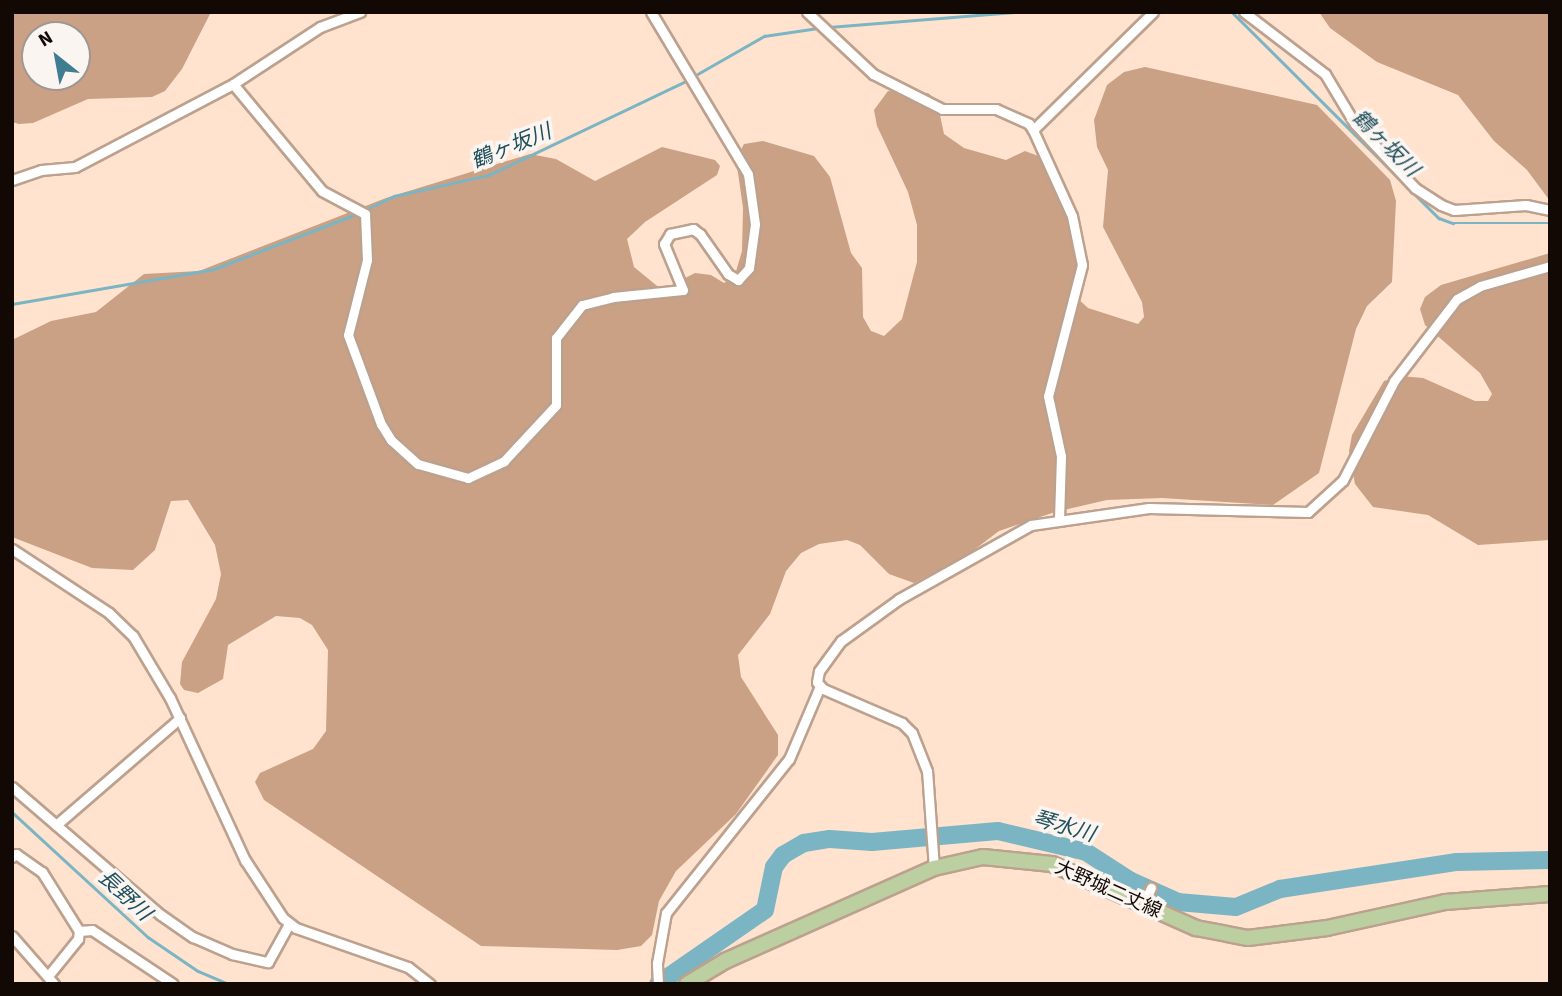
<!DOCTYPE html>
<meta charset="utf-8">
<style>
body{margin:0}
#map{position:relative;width:1562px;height:996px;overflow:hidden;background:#ffe3cf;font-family:"Source Sans 3","Noto Sans JP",sans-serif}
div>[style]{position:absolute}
.forest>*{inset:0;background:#caa184}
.stream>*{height:2.5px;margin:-1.25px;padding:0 1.25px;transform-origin:1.25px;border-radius:1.25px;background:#7bb5c4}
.river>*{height:18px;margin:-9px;padding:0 9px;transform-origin:9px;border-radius:9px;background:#7bb5c4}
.roads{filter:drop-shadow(2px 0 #bca18e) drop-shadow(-2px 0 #bca18e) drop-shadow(0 2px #bca18e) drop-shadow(0 -2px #bca18e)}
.street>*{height:9px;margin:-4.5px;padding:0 4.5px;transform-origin:4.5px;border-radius:4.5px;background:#fff}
.primary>*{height:14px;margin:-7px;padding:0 7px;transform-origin:7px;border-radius:7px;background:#bbcfa1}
span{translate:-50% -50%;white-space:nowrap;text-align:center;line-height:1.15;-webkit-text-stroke:7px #fbf5f1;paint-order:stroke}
.street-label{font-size:19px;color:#120904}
.water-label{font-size:21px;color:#1e4f5b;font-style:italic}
.frame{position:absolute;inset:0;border:14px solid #120904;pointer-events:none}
.north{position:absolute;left:21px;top:21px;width:70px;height:70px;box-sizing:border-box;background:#fbf5f1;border:2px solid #9e9792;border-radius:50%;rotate:329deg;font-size:19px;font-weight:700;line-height:28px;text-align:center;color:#120904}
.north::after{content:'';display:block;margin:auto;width:24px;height:32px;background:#3e7d92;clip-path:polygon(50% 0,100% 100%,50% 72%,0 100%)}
</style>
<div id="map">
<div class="forest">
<i style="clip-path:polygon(evenodd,12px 12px,211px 12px,182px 69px,165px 91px,152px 97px,88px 99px,33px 123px,19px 124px,12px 122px,12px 12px,35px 35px,77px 35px,77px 77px,35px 77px,35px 35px)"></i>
<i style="clip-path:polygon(1319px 12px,1550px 12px,1550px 201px,1527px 170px,1494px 141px,1458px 95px,1377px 62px,1330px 28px)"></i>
<i style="clip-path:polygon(1145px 67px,1317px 105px,1390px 180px,1396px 201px,1392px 282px,1367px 306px,1356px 329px,1319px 473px,1273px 505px,1162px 498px,1107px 500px,1055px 512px,999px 531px,966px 556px,914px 583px,889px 574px,860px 545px,847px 540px,819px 544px,801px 553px,786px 571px,770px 614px,738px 655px,741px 677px,778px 735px,778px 755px,736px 814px,676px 871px,659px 901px,652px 935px,641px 946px,617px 950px,481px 946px,264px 800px,255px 782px,260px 773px,313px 749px,326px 731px,328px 650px,312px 625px,300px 618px,276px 616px,228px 645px,223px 679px,198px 693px,184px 690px,180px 684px,182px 662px,216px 599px,221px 574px,215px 545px,188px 500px,171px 501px,155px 550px,133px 570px,92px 568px,12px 537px,12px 340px,51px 321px,96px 312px,144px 274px,199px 271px,386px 198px,530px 154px,556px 159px,595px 181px,662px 147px,715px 160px,720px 166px,717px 175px,645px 222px,627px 239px,634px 267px,662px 290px,695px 273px,711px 275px,724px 283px,735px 275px,742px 251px,743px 208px,736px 159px,744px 144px,763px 141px,814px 156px,830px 177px,851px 253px,862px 268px,863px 317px,871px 331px,884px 336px,902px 319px,917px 262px,917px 225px,908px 192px,877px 126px,874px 110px,888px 91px,928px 93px,937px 101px,944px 134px,964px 148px,1006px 160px,1025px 151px,1041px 157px,1069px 216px,1077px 259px,1075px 296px,1088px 308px,1138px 324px,1144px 317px,1142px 302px,1103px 227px,1108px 170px,1097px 147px,1094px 120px,1107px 85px,1124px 72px)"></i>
<i style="clip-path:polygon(1550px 253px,1550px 540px,1478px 545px,1428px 515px,1373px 507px,1355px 484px,1349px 451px,1352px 435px,1384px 381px,1401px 376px,1423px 378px,1475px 401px,1488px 401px,1492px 394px,1480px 373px,1425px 325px,1420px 309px,1425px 297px,1441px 285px)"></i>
</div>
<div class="stream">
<i style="left:1232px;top:12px;width:292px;rotate:44.9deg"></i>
<i style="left:1439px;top:218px;width:15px;rotate:20deg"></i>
<i style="left:1453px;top:223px;width:97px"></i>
<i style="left:829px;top:27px;width:186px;rotate:-4.6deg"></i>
<i style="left:694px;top:76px;width:81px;rotate:-29.7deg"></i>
<i style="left:764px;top:36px;width:56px;rotate:-8.3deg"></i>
<i style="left:365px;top:210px;width:32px;rotate:-26deg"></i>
<i style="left:394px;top:196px;width:97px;rotate:-12.5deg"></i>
<i style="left:489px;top:175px;width:221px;rotate:-25.5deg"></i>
<i style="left:12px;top:304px;width:205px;rotate:-9.8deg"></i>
<i style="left:214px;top:269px;width:155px;rotate:-21.1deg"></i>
<i style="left:12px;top:812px;width:185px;rotate:42.6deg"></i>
<i style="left:148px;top:937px;width:60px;rotate:34.2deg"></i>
<i style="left:198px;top:971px;width:34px;rotate:23deg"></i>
</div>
<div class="river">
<i style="left:658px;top:984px;width:130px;rotate:-34.7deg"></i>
<i style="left:765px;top:910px;width:44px;rotate:-78.2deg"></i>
<i style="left:774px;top:867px;width:15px;rotate:-53deg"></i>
<i style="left:783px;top:855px;width:24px;rotate:-30deg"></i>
<i style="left:804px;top:843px;width:26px;rotate:-9deg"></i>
<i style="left:830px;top:839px;width:42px;rotate:4.1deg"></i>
<i style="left:872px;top:842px;width:126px;rotate:-5deg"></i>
<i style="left:998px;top:831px;width:90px;rotate:13.4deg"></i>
<i style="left:1086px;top:852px;width:54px;rotate:32.8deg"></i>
<i style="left:1131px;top:881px;width:51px;rotate:24.1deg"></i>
<i style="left:1178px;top:902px;width:58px;rotate:4.9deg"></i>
<i style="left:1236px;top:907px;width:48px;rotate:-22.2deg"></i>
<i style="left:1280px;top:889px;width:179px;rotate:-8.7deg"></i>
<i style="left:1457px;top:862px;width:93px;rotate:-1.2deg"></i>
</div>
<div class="roads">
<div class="street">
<i style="left:807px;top:12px;width:91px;rotate:43.2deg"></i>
<i style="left:873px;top:74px;width:77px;rotate:26.9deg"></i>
<i style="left:942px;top:109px;width:54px"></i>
<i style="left:996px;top:109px;width:36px;rotate:24deg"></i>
<i style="left:1029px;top:124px;width:7px;rotate:56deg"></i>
<i style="left:1033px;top:130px;width:94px;rotate:65.6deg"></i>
<i style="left:1072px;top:216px;width:50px;rotate:78.5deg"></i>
<i style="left:1082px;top:265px;width:135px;rotate:104.5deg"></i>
<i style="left:1048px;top:396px;width:61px;rotate:77.8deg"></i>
<i style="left:1061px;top:456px;width:64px;rotate:91.8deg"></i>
<i style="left:1244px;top:12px;width:102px;rotate:37.4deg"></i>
<i style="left:1325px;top:74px;width:58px;rotate:59deg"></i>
<i style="left:1355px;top:124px;width:88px;rotate:46.8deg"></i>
<i style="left:1415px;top:188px;width:31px;rotate:33deg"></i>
<i style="left:1441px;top:205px;width:14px;rotate:21deg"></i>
<i style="left:1454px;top:210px;width:72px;rotate:-4deg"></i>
<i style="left:1526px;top:205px;width:25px;rotate:12deg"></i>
<i style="left:233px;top:84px;width:139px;rotate:50.2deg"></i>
<i style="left:322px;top:191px;width:49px;rotate:28.1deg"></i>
<i style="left:365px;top:214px;width:46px;rotate:87.5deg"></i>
<i style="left:367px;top:260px;width:77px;rotate:104.2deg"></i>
<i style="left:348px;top:335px;width:95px;rotate:69.7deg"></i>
<i style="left:381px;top:424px;width:19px;rotate:58deg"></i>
<i style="left:391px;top:440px;width:36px;rotate:42deg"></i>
<i style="left:418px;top:464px;width:52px;rotate:15.6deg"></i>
<i style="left:468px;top:478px;width:40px;rotate:-25deg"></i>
<i style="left:504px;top:461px;width:76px;rotate:-47.1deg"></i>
<i style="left:556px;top:405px;width:67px;rotate:-90deg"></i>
<i style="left:556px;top:338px;width:42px;rotate:-51.8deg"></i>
<i style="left:582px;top:305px;width:32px;rotate:-14deg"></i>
<i style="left:613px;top:297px;width:70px;rotate:-5.7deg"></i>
<i style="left:683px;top:290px;width:50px;rotate:-112.4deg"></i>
<i style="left:664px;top:244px;width:12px;rotate:-59deg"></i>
<i style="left:670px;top:234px;width:24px;rotate:-12deg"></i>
<i style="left:693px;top:229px;width:9px;rotate:36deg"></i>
<i style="left:700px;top:234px;width:49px;rotate:55deg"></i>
<i style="left:728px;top:274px;width:12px;rotate:31deg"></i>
<i style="left:738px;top:280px;width:16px;rotate:-47deg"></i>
<i style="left:749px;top:268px;width:44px;rotate:-82.2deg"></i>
<i style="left:755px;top:224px;width:50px;rotate:-98deg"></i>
<i style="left:748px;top:174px;width:189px;rotate:-120.9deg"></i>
<i style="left:1033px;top:130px;width:168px;rotate:-44.5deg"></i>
<i style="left:12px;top:180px;width:31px;rotate:-19deg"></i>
<i style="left:41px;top:170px;width:34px;rotate:-5deg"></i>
<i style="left:75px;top:167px;width:178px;rotate:-27.7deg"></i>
<i style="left:233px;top:84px;width:104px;rotate:-33.2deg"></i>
<i style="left:320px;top:27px;width:43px;rotate:-20.6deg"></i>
<i style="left:12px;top:549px;width:116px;rotate:33.4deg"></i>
<i style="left:109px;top:613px;width:33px;rotate:44deg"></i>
<i style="left:133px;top:636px;width:72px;rotate:59.2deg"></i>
<i style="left:170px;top:698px;width:179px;rotate:65.2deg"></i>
<i style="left:245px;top:860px;width:69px;rotate:56.8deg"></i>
<i style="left:283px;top:918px;width:16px;rotate:38deg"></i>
<i style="left:296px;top:928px;width:119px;rotate:19.2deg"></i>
<i style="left:408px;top:967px;width:28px;rotate:38deg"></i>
<i style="left:12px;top:787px;width:196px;rotate:40.7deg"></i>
<i style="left:161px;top:915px;width:39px;rotate:35deg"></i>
<i style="left:193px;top:937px;width:43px;rotate:23.6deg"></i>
<i style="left:232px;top:954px;width:37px;rotate:13deg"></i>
<i style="left:268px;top:962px;width:43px;rotate:-61.1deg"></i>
<i style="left:56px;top:825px;width:164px;rotate:-40.8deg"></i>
<i style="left:12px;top:857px;width:5px;rotate:-37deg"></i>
<i style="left:16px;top:854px;width:32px;rotate:35deg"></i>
<i style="left:42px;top:872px;width:70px;rotate:57.9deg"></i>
<i style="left:79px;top:931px;width:13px;rotate:-4deg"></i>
<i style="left:92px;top:930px;width:97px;rotate:33.7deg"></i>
<i style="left:934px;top:868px;width:97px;rotate:-94.1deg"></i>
<i style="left:927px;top:771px;width:41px;rotate:-111.5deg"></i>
<i style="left:912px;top:733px;width:14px;rotate:-135deg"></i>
<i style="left:902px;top:723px;width:86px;rotate:-156.7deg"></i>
<i style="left:823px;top:689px;width:9px;rotate:-131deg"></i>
<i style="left:817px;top:682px;width:11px;rotate:-80deg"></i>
<i style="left:819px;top:671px;width:37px;rotate:-54deg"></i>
<i style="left:841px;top:641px;width:72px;rotate:-35.9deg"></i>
<i style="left:899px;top:599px;width:151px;rotate:-29.3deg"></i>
<i style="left:1031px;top:525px;width:119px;rotate:-8.2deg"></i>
<i style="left:1149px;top:508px;width:159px;rotate:1.4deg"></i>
<i style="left:1308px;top:512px;width:47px;rotate:-42.4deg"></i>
<i style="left:1343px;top:480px;width:111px;rotate:-62.7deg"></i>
<i style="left:1394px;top:381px;width:103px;rotate:-52.5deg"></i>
<i style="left:1457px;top:299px;width:26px;rotate:-29deg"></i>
<i style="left:1480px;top:286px;width:73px;rotate:-15.9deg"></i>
<i style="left:1143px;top:905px;width:19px;rotate:-65deg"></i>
<i style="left:12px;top:936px;width:64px;rotate:48.8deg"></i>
<i style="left:48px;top:976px;width:48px;rotate:-51deg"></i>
<i style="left:78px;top:939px;width:8px;rotate:-83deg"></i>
<i style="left:658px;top:984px;width:21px;rotate:-93deg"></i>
<i style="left:657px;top:963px;width:51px;rotate:-79.8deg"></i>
<i style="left:666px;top:913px;width:197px;rotate:-51.4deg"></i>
<i style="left:789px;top:759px;width:79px;rotate:-67deg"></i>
</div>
<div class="primary">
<i style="left:687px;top:984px;width:44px;rotate:-31.2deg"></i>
<i style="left:725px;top:961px;width:229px;rotate:-24deg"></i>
<i style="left:934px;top:868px;width:50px;rotate:-12.7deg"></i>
<i style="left:983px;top:857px;width:69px;rotate:5.8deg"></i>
<i style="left:1052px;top:864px;width:158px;rotate:24deg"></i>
<i style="left:1196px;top:928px;width:53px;rotate:10.9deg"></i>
<i style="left:1248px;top:938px;width:80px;rotate:-7.2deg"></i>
<i style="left:1327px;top:928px;width:121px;rotate:-12.4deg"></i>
<i style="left:1445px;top:902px;width:105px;rotate:-4.4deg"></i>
</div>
</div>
<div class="street-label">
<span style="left:1108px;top:890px;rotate:24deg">大野城二丈線</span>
</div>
<div class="water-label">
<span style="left:1386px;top:143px;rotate:45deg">鶴ヶ坂川</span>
<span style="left:511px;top:146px;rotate:-22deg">鶴ヶ坂川</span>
<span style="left:1064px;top:826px;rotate:16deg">琴水川</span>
<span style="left:125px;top:895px;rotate:43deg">長野川</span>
</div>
<div class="frame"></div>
<div class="north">N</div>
</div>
